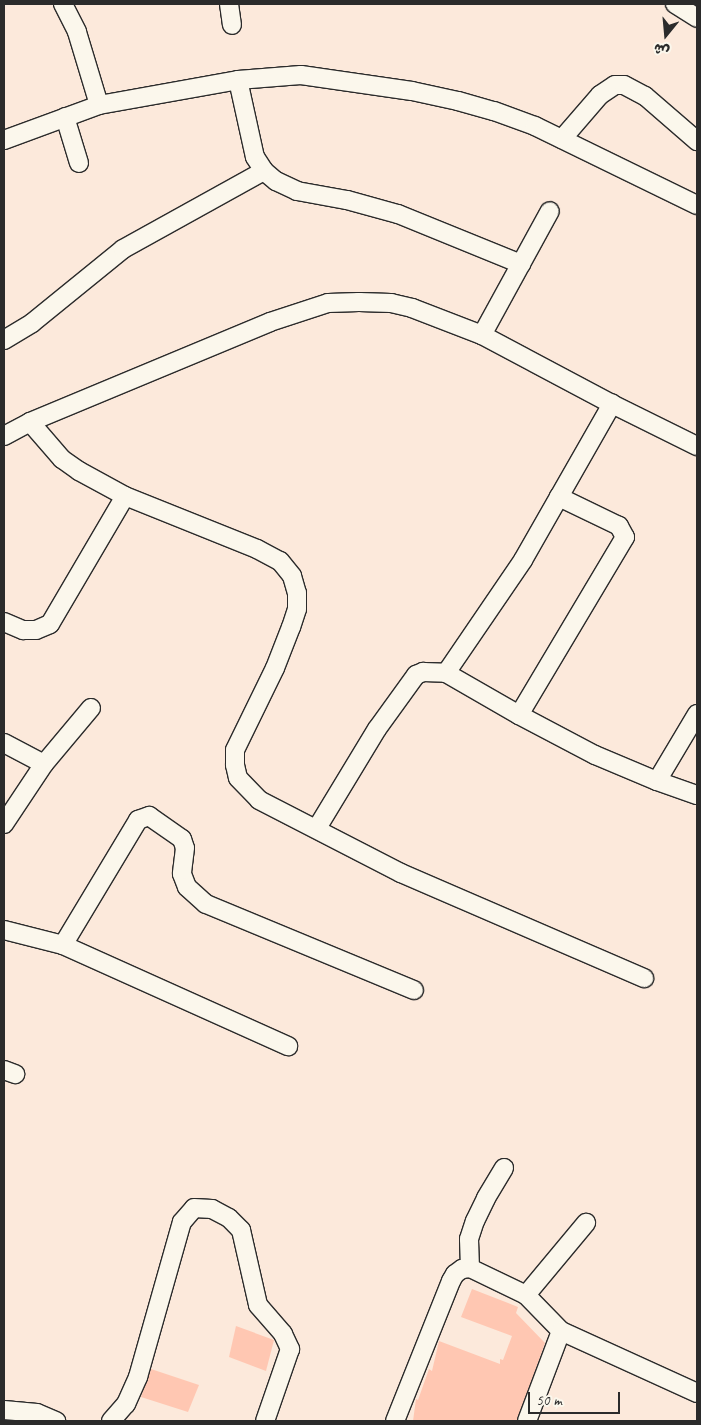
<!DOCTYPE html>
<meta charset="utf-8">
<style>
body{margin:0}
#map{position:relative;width:701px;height:1425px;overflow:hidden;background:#fce9db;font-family:Caveat,"Playpen Sans Arabic",sans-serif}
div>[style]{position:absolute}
.building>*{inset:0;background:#ffc7b2}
.roads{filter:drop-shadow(1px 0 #2b2b2b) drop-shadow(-1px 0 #2b2b2b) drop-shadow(0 1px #2b2b2b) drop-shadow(0 -1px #2b2b2b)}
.minor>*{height:18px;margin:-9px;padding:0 9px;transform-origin:9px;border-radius:9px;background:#fbf7ec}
span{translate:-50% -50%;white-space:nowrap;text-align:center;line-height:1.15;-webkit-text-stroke:5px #fbf7ec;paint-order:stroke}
.frame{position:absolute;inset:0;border:5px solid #2b2b2b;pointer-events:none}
.north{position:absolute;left:641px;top:10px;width:50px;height:50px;-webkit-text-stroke:4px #fbf7ec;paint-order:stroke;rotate:197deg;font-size:14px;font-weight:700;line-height:20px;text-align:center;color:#2b2b2b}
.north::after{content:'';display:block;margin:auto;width:18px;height:22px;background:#2b2b2b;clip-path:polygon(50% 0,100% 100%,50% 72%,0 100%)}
.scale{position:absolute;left:528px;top:1392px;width:92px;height:22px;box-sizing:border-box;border:2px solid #2b2b2b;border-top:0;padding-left:6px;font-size:15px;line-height:18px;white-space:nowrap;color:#2b2b2b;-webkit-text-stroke:4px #fbf7ec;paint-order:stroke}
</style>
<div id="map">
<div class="building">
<i style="clip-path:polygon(472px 1289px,518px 1307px,516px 1313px,545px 1343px,517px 1421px,413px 1421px,416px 1399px,418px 1400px,429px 1369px,432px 1371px,439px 1341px,500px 1364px,500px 1359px,503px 1360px,512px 1336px,461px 1317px)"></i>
<i style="clip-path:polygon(236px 1326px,274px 1340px,266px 1371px,229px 1357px)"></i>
<i style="clip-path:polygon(151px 1369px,199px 1385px,188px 1412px,141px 1397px)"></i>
</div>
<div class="roads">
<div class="minor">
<i style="left:63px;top:4px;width:31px;rotate:63deg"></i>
<i style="left:77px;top:32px;width:76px;rotate:73.2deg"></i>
<i style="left:229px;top:4px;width:21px;rotate:82deg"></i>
<i style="left:675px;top:4px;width:26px;rotate:32deg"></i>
<i style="left:238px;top:80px;width:79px;rotate:77.6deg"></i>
<i style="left:255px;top:157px;width:17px;rotate:57deg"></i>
<i style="left:264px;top:171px;width:16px;rotate:40deg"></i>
<i style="left:276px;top:181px;width:23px;rotate:25deg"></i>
<i style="left:297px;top:191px;width:51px;rotate:10.2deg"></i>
<i style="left:347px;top:200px;width:53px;rotate:15.4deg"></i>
<i style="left:398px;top:214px;width:133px;rotate:22.1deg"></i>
<i style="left:65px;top:117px;width:48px;rotate:73.1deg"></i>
<i style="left:562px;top:139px;width:58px;rotate:-49.2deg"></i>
<i style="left:600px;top:95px;width:18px;rotate:-34deg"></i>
<i style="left:615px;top:85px;width:9px"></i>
<i style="left:624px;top:85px;width:24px;rotate:28deg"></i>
<i style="left:645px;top:96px;width:69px;rotate:40.9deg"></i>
<i style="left:4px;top:140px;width:101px;rotate:-20.2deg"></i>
<i style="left:99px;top:105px;width:141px;rotate:-10.2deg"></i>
<i style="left:238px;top:80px;width:63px;rotate:-4.5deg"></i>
<i style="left:301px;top:75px;width:112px;rotate:8.2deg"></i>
<i style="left:412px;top:91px;width:47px;rotate:12.3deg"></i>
<i style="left:458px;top:101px;width:37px;rotate:16deg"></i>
<i style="left:494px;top:111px;width:44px;rotate:20.1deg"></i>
<i style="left:535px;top:126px;width:180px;rotate:26deg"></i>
<i style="left:482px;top:335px;width:141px;rotate:-61.3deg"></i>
<i style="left:4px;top:340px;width:33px;rotate:-31deg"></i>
<i style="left:32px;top:323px;width:117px;rotate:-39.1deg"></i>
<i style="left:123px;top:249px;width:161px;rotate:-29deg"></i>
<i style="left:30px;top:422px;width:49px;rotate:49.1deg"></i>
<i style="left:62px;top:459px;width:21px;rotate:35deg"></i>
<i style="left:79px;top:471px;width:52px;rotate:28.5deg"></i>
<i style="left:125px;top:496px;width:142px;rotate:21.9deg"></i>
<i style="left:257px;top:549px;width:26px;rotate:28deg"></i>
<i style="left:280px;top:561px;width:19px;rotate:51deg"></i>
<i style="left:292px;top:576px;width:18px;rotate:74deg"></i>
<i style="left:297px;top:593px;width:16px;rotate:90deg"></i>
<i style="left:297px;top:609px;width:19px;rotate:108deg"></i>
<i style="left:291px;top:627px;width:44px;rotate:111.3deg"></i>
<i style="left:275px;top:668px;width:91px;rotate:116deg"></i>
<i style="left:235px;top:750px;width:15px;rotate:90deg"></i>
<i style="left:235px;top:765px;width:13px;rotate:77deg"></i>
<i style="left:238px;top:778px;width:30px;rotate:46deg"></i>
<i style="left:259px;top:800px;width:160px;rotate:27.2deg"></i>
<i style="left:401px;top:873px;width:265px;rotate:23.4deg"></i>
<i style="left:4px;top:436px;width:30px;rotate:-28deg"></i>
<i style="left:30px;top:422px;width:260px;rotate:-22.6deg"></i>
<i style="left:270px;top:322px;width:61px;rotate:-18.1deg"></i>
<i style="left:328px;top:303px;width:31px;rotate:-2deg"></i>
<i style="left:359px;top:302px;width:32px;rotate:2deg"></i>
<i style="left:391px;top:303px;width:22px;rotate:13deg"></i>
<i style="left:412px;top:308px;width:75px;rotate:21.1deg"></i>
<i style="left:482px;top:335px;width:147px;rotate:28deg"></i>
<i style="left:612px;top:404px;width:95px;rotate:26.3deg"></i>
<i style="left:4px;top:622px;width:21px;rotate:23deg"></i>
<i style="left:23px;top:630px;width:13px"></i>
<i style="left:36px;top:630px;width:15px;rotate:-23deg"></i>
<i style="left:50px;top:624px;width:148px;rotate:-59.6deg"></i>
<i style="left:446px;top:673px;width:84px;rotate:29.9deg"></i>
<i style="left:519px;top:715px;width:86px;rotate:27.8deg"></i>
<i style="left:595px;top:755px;width:67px;rotate:22.8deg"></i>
<i style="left:657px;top:781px;width:42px;rotate:19.3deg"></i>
<i style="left:519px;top:715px;width:207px;rotate:-59.2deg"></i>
<i style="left:625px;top:537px;width:13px;rotate:-119deg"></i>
<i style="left:619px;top:526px;width:67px;rotate:-154.2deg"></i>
<i style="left:4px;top:743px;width:45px;rotate:27.7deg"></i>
<i style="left:657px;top:781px;width:78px;rotate:-59.2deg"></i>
<i style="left:4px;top:824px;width:72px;rotate:-56.3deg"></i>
<i style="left:44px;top:764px;width:73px;rotate:-50deg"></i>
<i style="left:317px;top:828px;width:116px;rotate:-58.8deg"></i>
<i style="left:377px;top:729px;width:67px;rotate:-54.2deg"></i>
<i style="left:416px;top:675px;width:8px;rotate:-23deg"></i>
<i style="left:423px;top:672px;width:23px;rotate:2deg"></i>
<i style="left:446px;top:673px;width:137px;rotate:-55.7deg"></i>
<i style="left:523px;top:560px;width:180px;rotate:-60.3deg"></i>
<i style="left:4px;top:930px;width:61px;rotate:14.3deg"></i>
<i style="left:63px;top:945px;width:247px;rotate:24.2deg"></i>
<i style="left:63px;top:945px;width:146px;rotate:-59deg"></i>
<i style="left:138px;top:820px;width:12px;rotate:-20deg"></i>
<i style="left:149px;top:816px;width:40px;rotate:34.9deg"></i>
<i style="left:182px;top:839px;width:9px;rotate:72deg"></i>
<i style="left:185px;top:848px;width:26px;rotate:97deg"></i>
<i style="left:182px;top:874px;width:14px;rotate:69deg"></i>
<i style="left:187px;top:887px;width:25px;rotate:42deg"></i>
<i style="left:206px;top:904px;width:225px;rotate:22.5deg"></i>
<i style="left:4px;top:1070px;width:12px;rotate:20deg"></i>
<i style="left:470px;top:1268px;width:29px;rotate:-92deg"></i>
<i style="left:469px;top:1239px;width:19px;rotate:-72deg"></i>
<i style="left:475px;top:1221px;width:25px;rotate:-64deg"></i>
<i style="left:486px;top:1198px;width:35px;rotate:-59deg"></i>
<i style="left:526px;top:1295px;width:94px;rotate:-50.2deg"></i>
<i style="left:4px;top:1410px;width:33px;rotate:5deg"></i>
<i style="left:37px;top:1413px;width:21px;rotate:23deg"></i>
<i style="left:111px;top:1421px;width:23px;rotate:-49deg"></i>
<i style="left:126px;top:1404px;width:30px;rotate:-66deg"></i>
<i style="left:138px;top:1377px;width:161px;rotate:-74.2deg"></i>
<i style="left:182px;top:1222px;width:18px;rotate:-49deg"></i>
<i style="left:194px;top:1208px;width:18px;rotate:3deg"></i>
<i style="left:212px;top:1209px;width:19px;rotate:28deg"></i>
<i style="left:229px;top:1218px;width:17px;rotate:45deg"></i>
<i style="left:241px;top:1230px;width:77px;rotate:77.2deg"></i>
<i style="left:258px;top:1305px;width:38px;rotate:49deg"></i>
<i style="left:283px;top:1334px;width:17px;rotate:65deg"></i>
<i style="left:290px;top:1349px;width:76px;rotate:109.1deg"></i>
<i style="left:395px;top:1421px;width:151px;rotate:-68.2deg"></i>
<i style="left:451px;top:1281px;width:8px;rotate:-60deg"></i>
<i style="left:455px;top:1274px;width:9px;rotate:-36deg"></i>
<i style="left:462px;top:1269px;width:8px;rotate:-7deg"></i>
<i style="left:470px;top:1268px;width:62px;rotate:25.7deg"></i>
<i style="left:526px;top:1295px;width:50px;rotate:45.8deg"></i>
<i style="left:561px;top:1331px;width:149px;rotate:24.5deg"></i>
<i style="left:527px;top:1421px;width:96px;rotate:-69.3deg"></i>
</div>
</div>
<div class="frame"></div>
<div class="north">ش</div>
<div class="scale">50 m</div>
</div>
